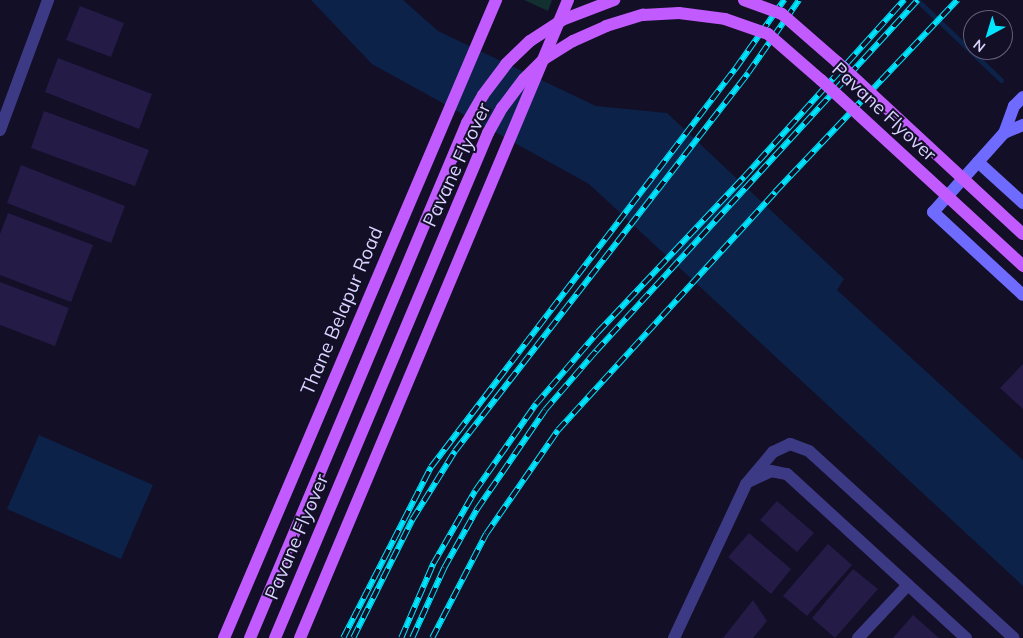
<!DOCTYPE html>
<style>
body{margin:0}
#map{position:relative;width:1023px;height:638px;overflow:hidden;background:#130f26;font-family:Mulish,sans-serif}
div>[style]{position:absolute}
.green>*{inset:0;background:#12302f}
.water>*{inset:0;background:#0c2248}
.stream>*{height:5px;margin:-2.5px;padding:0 2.5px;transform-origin:2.5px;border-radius:2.5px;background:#0c2248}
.building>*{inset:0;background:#241b47}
.minor>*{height:12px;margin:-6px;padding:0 6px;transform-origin:6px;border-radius:6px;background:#3d3a85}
.secondary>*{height:12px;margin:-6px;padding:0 6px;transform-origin:6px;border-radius:6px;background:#6f6bff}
.primary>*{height:12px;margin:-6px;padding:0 6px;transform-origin:6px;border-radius:6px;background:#c25bff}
.rail>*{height:5.5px;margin-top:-2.75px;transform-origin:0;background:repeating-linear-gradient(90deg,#130f26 0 11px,#00e5ff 0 22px);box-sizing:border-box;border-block:1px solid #00e5ff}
.primary-bridge>*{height:12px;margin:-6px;padding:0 6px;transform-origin:6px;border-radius:6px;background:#c25bff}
span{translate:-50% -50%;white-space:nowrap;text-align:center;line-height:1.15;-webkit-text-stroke:4px #130f26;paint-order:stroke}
.street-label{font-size:19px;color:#d9d4ff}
.north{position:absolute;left:963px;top:10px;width:50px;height:50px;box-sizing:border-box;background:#130f26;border:1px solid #625e7d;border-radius:50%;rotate:219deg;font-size:14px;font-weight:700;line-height:20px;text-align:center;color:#d9d4ff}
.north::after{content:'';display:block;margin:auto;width:18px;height:22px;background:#00e5ff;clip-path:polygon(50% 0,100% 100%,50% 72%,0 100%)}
</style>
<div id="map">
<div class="green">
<i style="clip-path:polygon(524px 0,552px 0,548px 11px)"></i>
</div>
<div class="water">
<i style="clip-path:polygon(311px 0,403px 0,438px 31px,596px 106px,667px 113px,844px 279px,837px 290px,1023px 460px,1023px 586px,589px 184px,372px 64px)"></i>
<i style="clip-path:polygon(39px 435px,153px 485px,121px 559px,7px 509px)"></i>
</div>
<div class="stream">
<i style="left:917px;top:0;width:116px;rotate:43.6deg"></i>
</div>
<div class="building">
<i style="clip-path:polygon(80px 6px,124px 23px,111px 57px,66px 40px)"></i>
<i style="clip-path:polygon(58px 58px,152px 94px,139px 129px,45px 92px)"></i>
<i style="clip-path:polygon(44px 111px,149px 150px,135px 186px,31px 148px)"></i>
<i style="clip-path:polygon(21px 165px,125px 206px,111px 243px,7px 203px)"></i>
<i style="clip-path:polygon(8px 213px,93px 245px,71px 302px,0 275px,0 234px)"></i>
<i style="clip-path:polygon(0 282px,69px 308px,55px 346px,0 325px)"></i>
<i style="clip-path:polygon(1023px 364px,1023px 409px,1000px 388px)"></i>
<i style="clip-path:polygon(777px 501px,814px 533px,797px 552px,760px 520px)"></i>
<i style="clip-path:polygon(749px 533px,791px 569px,771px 594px,728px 557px)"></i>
<i style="clip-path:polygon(828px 544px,852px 565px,807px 616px,783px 596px)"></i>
<i style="clip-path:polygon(853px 569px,878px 589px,835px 638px,812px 618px)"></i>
<i style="clip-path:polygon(753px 600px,767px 621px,753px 638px,723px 638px)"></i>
<i style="clip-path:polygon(913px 615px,939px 638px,893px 638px)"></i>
</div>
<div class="minor">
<i style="left:0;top:130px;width:139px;rotate:-69.7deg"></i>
<i style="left:750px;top:481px;width:23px;rotate:-25deg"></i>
<i style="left:771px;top:471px;width:16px;rotate:11deg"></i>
<i style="left:787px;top:474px;width:243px;rotate:42.5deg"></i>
<i style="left:674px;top:638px;width:170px;rotate:-64.9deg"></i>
<i style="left:746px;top:484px;width:42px;rotate:-49.8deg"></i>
<i style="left:773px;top:452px;width:19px;rotate:-25deg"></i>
<i style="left:790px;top:444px;width:20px;rotate:20deg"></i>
<i style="left:809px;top:451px;width:277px;rotate:42.4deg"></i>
<i style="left:858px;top:638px;width:73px;rotate:-46.7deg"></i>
</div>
<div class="secondary">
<i style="left:1023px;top:97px;width:13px;rotate:135deg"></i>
<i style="left:1014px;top:106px;width:29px;rotate:110deg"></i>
<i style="left:1004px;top:133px;width:106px;rotate:131.9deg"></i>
<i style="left:933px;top:212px;width:122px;rotate:42.7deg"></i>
<i style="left:1004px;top:133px;width:21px;rotate:-23deg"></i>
<i style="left:978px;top:162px;width:61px;rotate:42.3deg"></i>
</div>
<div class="primary">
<i style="left:224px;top:638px;width:694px;rotate:-66.91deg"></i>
<i style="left:300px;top:638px;width:692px;rotate:-67.21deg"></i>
</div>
<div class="rail">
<i style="left:343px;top:638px;width:192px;rotate:-62.8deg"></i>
<i style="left:431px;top:467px;width:501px;rotate:-52.63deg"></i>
<i style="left:735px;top:69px;width:85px;rotate:-54.6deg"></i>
<i style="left:353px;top:638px;width:132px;rotate:-63.4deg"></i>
<i style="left:412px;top:520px;width:81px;rotate:-58.1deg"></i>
<i style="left:455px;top:451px;width:478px;rotate:-52.2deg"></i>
<i style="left:748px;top:73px;width:89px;rotate:-55.1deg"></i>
<i style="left:401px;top:638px;width:81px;rotate:-66.6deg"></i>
<i style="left:433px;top:564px;width:84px;rotate:-60.1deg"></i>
<i style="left:475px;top:491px;width:106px;rotate:-55deg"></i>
<i style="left:536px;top:404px;width:95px;rotate:-49.3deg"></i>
<i style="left:598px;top:332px;width:213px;rotate:-46.7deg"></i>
<i style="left:744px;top:177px;width:239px;rotate:-47.9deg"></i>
<i style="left:412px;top:638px;width:77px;rotate:-65.4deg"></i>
<i style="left:444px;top:568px;width:68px;rotate:-60.8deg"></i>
<i style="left:477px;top:509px;width:120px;rotate:-55.5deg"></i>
<i style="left:545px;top:410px;width:78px;rotate:-49.2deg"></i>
<i style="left:596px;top:351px;width:476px;rotate:-47.5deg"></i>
<i style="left:432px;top:638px;width:117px;rotate:-62.6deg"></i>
<i style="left:486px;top:534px;width:126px;rotate:-55.3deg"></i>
<i style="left:558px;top:430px;width:322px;rotate:-47.6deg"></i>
<i style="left:775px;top:192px;width:265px;rotate:-46.5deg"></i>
</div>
<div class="primary-bridge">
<i style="left:744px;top:0;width:40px;rotate:20.2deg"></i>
<i style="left:782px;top:14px;width:73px;rotate:41.1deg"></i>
<i style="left:837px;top:62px;width:253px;rotate:42.8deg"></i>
<i style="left:250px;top:638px;width:559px;rotate:-67.15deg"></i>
<i style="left:467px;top:123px;width:32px;rotate:-60deg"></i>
<i style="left:483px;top:95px;width:39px;rotate:-53deg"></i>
<i style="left:506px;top:64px;width:33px;rotate:-44deg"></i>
<i style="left:530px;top:41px;width:38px;rotate:-33deg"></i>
<i style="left:562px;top:20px;width:56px;rotate:-21deg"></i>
<i style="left:275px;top:638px;width:548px;rotate:-67.13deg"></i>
<i style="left:488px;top:133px;width:29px;rotate:-61deg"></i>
<i style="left:502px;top:108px;width:36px;rotate:-53deg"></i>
<i style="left:524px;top:79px;width:28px;rotate:-45deg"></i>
<i style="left:544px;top:59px;width:34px;rotate:-32deg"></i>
<i style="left:573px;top:41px;width:36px;rotate:-24deg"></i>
<i style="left:606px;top:26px;width:39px;rotate:-17deg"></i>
<i style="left:643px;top:15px;width:36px;rotate:-3deg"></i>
<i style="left:679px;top:13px;width:46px;rotate:7.4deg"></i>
<i style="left:725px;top:19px;width:46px;rotate:19.2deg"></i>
<i style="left:768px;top:34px;width:70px;rotate:41deg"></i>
<i style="left:821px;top:80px;width:275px;rotate:42.6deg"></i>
</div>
<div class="street-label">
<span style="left:884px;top:112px;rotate:43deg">Pavane Flyover</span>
<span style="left:457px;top:165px;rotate:-65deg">Pavane Flyover</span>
<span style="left:342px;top:311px;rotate:-67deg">Thane Belapur Road</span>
<span style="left:297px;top:537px;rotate:-67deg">Pavane Flyover</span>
</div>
<div class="north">N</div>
</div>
